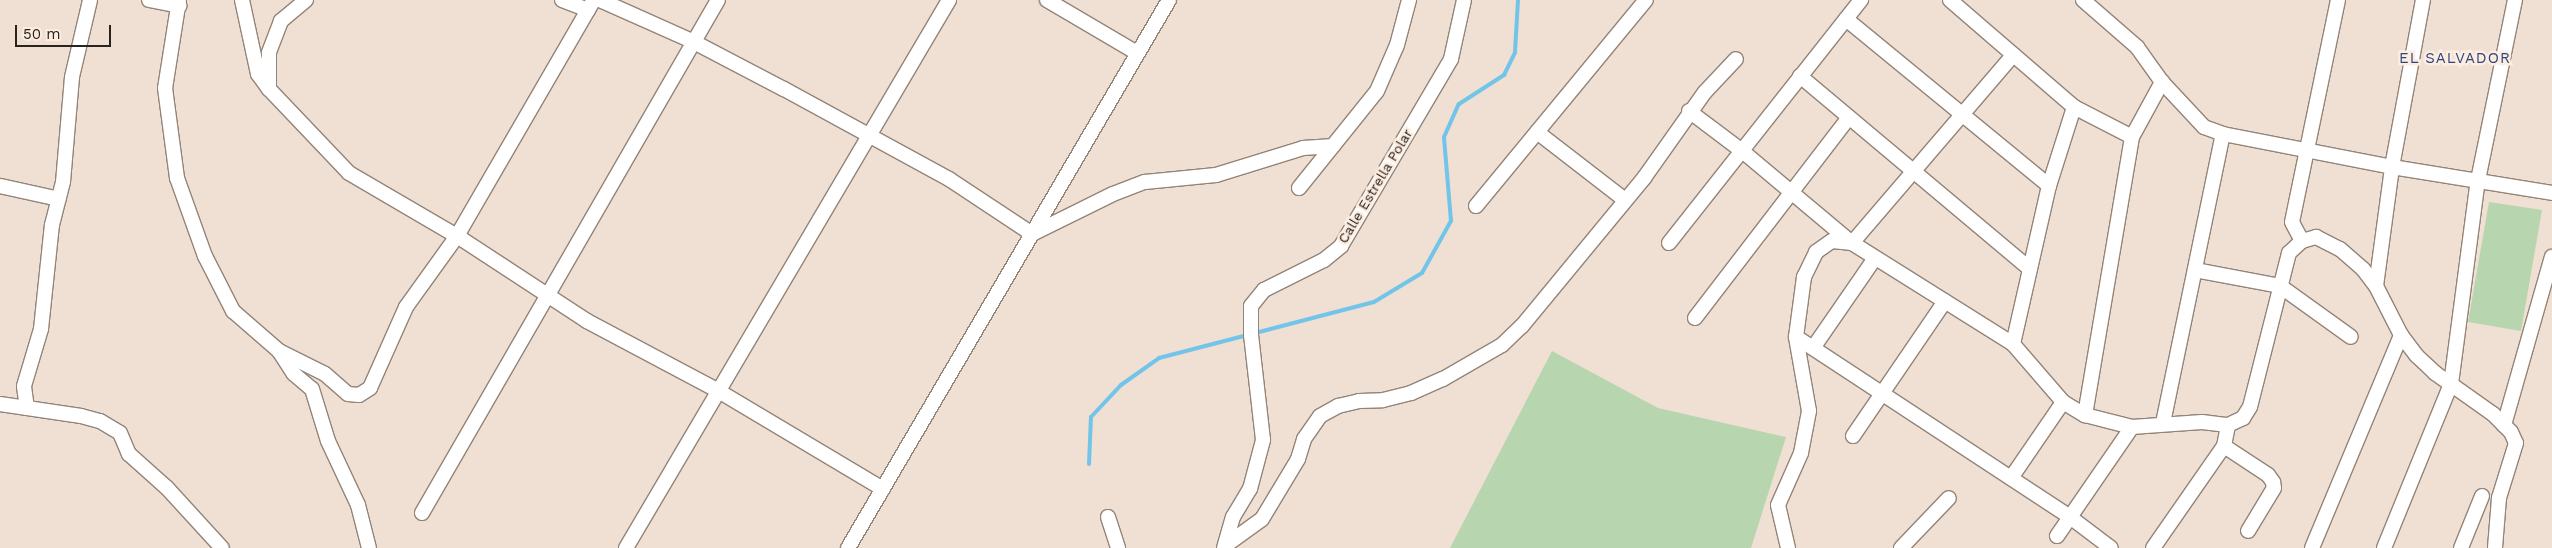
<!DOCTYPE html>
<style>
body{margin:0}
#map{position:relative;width:2552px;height:548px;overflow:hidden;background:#f0e0d3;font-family:"Work Sans",sans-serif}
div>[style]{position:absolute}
.green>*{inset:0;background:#b7d5ae}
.stream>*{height:4px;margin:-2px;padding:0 2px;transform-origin:2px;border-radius:2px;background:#72c4e9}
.roads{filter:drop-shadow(1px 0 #938478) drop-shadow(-1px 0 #938478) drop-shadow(0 1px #938478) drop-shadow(0 -1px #938478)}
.minor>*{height:14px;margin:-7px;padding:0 7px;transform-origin:7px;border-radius:7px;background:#fff}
span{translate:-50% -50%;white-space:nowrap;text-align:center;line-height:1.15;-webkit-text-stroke:5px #fdede0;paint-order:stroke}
.street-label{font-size:14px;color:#29231f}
.neighbourhood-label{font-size:15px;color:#2f457e;letter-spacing:1px}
.scale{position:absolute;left:15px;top:25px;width:96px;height:22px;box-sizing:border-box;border:2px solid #29231f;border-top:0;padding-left:6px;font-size:15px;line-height:18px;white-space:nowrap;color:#29231f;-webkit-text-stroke:4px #fdede0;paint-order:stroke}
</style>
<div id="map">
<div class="green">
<i style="clip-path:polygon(2489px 202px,2542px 210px,2521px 331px,2468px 322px)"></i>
<i style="clip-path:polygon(1552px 351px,1658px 408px,1786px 437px,1751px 548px,1450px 548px)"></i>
</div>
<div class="stream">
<i style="left:1089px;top:464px;width:47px;rotate:-87.6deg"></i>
<i style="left:1091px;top:417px;width:44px;rotate:-46.8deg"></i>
<i style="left:1121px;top:385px;width:47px;rotate:-35.4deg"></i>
<i style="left:1159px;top:358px;width:222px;rotate:-14.6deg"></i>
<i style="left:1374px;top:302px;width:56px;rotate:-31.1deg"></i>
<i style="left:1422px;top:273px;width:60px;rotate:-60.9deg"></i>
<i style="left:1451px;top:221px;width:84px;rotate:-94.8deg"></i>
<i style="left:1444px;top:137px;width:36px;rotate:-66deg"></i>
<i style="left:1459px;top:104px;width:54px;rotate:-32.8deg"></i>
<i style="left:1504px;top:75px;width:25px;rotate:-64deg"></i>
<i style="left:1515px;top:52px;width:52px;rotate:-86.7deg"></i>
</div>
<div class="roads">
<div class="minor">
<i style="left:149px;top:0;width:31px;rotate:11deg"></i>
<i style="left:179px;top:0;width:89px;rotate:99deg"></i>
<i style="left:165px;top:88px;width:91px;rotate:82.4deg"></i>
<i style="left:177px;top:178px;width:83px;rotate:70.3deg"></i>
<i style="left:205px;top:256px;width:62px;rotate:63deg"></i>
<i style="left:233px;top:311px;width:61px;rotate:41deg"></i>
<i style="left:279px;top:351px;width:51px;rotate:26.6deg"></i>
<i style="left:325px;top:374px;width:30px;rotate:41deg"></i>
<i style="left:348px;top:394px;width:11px;rotate:5deg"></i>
<i style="left:359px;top:395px;width:13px;rotate:-32deg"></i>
<i style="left:370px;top:388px;width:89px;rotate:-66deg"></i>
<i style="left:406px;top:307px;width:87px;rotate:-54.3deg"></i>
<i style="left:457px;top:236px;width:273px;rotate:-59.9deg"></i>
<i style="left:242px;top:0;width:76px;rotate:77.8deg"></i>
<i style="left:258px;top:74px;width:19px;rotate:54deg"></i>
<i style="left:306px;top:0;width:33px;rotate:140deg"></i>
<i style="left:281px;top:21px;width:34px;rotate:111deg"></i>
<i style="left:269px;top:53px;width:36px;rotate:90deg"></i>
<i style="left:269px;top:89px;width:116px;rotate:46.4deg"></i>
<i style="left:349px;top:173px;width:125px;rotate:30.3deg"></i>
<i style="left:457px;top:236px;width:155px;rotate:33.2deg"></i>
<i style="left:587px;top:321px;width:147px;rotate:28deg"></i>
<i style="left:717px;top:390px;width:193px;rotate:30.8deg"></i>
<i style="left:562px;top:0;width:28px;rotate:21deg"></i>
<i style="left:600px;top:0;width:101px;rotate:24deg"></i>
<i style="left:692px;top:41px;width:104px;rotate:27.6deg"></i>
<i style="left:784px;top:89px;width:188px;rotate:28.6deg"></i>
<i style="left:949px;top:179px;width:100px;rotate:33.5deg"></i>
<i style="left:1032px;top:234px;width:90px;rotate:-26.3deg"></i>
<i style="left:1113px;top:194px;width:34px;rotate:-21deg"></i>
<i style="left:1145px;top:182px;width:71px;rotate:-5.6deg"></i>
<i style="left:1216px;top:175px;width:91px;rotate:-17.2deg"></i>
<i style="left:1303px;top:148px;width:30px;rotate:-4deg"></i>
<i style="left:1047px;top:0;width:104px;rotate:30.5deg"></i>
<i style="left:1950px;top:0;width:164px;rotate:40.8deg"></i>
<i style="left:2074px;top:107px;width:65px;rotate:27.3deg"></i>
<i style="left:2083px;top:0;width:72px;rotate:41deg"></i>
<i style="left:2137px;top:47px;width:43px;rotate:54.5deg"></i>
<i style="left:2162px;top:82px;width:62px;rotate:47deg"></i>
<i style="left:2204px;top:127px;width:20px;rotate:20deg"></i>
<i style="left:2223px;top:134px;width:172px;rotate:11deg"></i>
<i style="left:2392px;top:167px;width:162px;rotate:9.2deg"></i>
<i style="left:1846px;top:19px;width:263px;rotate:39.4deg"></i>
<i style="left:1800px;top:76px;width:300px;rotate:40deg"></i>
<i style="left:1689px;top:111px;width:65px;rotate:36.9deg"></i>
<i style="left:1741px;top:150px;width:145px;rotate:40deg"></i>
<i style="left:1852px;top:243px;width:248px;rotate:-49.4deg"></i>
<i style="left:1537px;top:132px;width:111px;rotate:37.7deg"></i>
<i style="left:0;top:186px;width:60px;rotate:12.4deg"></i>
<i style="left:1299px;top:188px;width:124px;rotate:-51.2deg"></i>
<i style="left:1377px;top:91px;width:50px;rotate:-66.5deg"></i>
<i style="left:1397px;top:45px;width:47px;rotate:-75.1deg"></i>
<i style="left:1476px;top:206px;width:267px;rotate:-50.5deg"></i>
<i style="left:2302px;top:241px;width:21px;rotate:-118deg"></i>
<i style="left:2292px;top:222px;width:227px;rotate:-78.3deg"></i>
<i style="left:1669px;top:243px;width:310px;rotate:-51.7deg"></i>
<i style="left:2195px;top:270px;width:86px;rotate:10.7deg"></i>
<i style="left:2280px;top:286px;width:87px;rotate:35.7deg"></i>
<i style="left:2376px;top:286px;width:120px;rotate:-82.3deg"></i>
<i style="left:2392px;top:167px;width:170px;rotate:-79.5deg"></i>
<i style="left:1695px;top:318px;width:253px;rotate:-52.5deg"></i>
<i style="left:1796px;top:337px;width:328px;rotate:33.3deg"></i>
<i style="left:2070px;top:517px;width:51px;rotate:37.1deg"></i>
<i style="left:2013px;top:344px;width:162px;rotate:-77.2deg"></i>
<i style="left:2049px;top:186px;width:83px;rotate:-72.4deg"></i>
<i style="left:1813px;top:348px;width:109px;rotate:-55.4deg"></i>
<i style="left:279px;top:351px;width:27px;rotate:57deg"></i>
<i style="left:294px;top:374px;width:23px;rotate:40deg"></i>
<i style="left:312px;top:389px;width:54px;rotate:72.9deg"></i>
<i style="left:328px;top:441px;width:71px;rotate:64.9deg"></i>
<i style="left:358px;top:505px;width:44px;rotate:75.7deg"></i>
<i style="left:0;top:404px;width:82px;rotate:8.4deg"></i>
<i style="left:81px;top:416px;width:20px;rotate:15deg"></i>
<i style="left:100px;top:421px;width:23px;rotate:31deg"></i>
<i style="left:120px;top:433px;width:23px;rotate:67deg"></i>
<i style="left:129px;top:454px;width:51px;rotate:41.8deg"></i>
<i style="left:167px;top:488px;width:81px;rotate:47.5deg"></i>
<i style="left:27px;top:408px;width:22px;rotate:-98deg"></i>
<i style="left:24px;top:386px;width:59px;rotate:-73.4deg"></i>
<i style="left:41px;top:329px;width:105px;rotate:-84deg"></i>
<i style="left:52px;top:225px;width:44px;rotate:-75.7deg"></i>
<i style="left:63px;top:182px;width:105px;rotate:-85.1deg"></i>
<i style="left:72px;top:77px;width:79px;rotate:-76.8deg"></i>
<i style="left:2085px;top:415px;width:282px;rotate:-80.4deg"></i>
<i style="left:2132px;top:137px;width:63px;rotate:-61.4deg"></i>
<i style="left:2163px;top:423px;width:295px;rotate:-78.3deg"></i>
<i style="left:2504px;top:425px;width:175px;rotate:-74.1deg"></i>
<i style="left:1853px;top:436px;width:163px;rotate:-55.7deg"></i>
<i style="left:2224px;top:446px;width:53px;rotate:33.4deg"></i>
<i style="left:2268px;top:475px;width:9px;rotate:54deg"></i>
<i style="left:2273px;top:482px;width:6px;rotate:81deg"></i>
<i style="left:2274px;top:488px;width:50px;rotate:121.2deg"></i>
<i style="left:2011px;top:478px;width:92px;rotate:-55.6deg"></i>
<i style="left:422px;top:513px;width:592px;rotate:-60.02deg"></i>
<i style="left:1108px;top:517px;width:33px;rotate:72deg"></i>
<i style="left:2057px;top:536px;width:132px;rotate:-55.5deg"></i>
<i style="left:1226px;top:545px;width:44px;rotate:-35.8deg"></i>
<i style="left:1262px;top:519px;width:70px;rotate:-59deg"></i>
<i style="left:1298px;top:459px;width:21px;rotate:-73deg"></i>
<i style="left:1304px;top:439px;width:28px;rotate:-55deg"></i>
<i style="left:1320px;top:416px;width:21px;rotate:-29deg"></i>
<i style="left:1338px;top:406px;width:22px;rotate:-13deg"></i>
<i style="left:1359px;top:401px;width:24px;rotate:-2deg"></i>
<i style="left:1383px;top:400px;width:29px;rotate:-14deg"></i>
<i style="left:1411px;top:393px;width:35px;rotate:-24deg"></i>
<i style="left:1443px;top:379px;width:68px;rotate:-30deg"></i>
<i style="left:1502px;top:345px;width:28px;rotate:-44deg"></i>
<i style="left:1522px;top:326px;width:192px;rotate:-50.5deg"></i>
<i style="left:1644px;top:178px;width:105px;rotate:-54.7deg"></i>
<i style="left:1705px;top:92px;width:45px;rotate:-46.8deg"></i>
<i style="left:626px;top:548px;width:636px;rotate:-59.48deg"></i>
<i style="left:848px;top:548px;width:635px;rotate:-59.64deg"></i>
<i style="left:1224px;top:548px;width:32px;rotate:-74deg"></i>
<i style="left:1233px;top:517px;width:33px;rotate:-59deg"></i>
<i style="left:1250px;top:489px;width:51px;rotate:-75.1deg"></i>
<i style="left:1263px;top:440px;width:106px;rotate:-96.5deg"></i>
<i style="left:1251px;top:335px;width:29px;rotate:-90deg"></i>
<i style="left:1251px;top:306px;width:21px;rotate:-51deg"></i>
<i style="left:1264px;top:290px;width:67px;rotate:-26.6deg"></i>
<i style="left:1324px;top:260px;width:22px;rotate:-39deg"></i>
<i style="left:1341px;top:246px;width:217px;rotate:-59.5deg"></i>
<i style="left:1451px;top:59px;width:60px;rotate:-77.6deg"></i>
<i style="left:1788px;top:548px;width:44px;rotate:-103.1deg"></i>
<i style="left:1778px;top:505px;width:57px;rotate:-66.1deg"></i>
<i style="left:1801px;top:453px;width:43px;rotate:-79.2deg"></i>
<i style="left:1809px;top:411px;width:75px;rotate:-100deg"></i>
<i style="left:1796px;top:337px;width:61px;rotate:-82.4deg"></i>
<i style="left:1804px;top:277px;width:28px;rotate:-64deg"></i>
<i style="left:1816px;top:252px;width:19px;rotate:-35deg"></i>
<i style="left:1832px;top:241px;width:20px;rotate:6deg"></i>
<i style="left:1852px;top:243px;width:190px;rotate:32.1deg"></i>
<i style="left:2013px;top:344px;width:77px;rotate:49.2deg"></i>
<i style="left:2063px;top:402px;width:26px;rotate:31deg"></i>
<i style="left:2085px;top:415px;width:49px;rotate:14.3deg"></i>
<i style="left:2132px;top:427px;width:70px;rotate:-4.1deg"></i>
<i style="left:2202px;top:422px;width:26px;rotate:7deg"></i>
<i style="left:2228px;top:425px;width:17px;rotate:-25deg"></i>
<i style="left:2243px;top:418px;width:13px;rotate:-58deg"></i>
<i style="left:2250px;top:407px;width:159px;rotate:-75.8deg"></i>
<i style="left:2289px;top:253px;width:18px;rotate:-43deg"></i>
<i style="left:2302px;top:241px;width:15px;rotate:-16deg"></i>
<i style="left:2316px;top:237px;width:27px;rotate:27deg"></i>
<i style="left:2340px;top:249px;width:30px;rotate:41deg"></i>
<i style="left:2363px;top:269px;width:21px;rotate:53deg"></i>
<i style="left:2376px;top:286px;width:55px;rotate:63deg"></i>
<i style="left:2401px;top:335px;width:26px;rotate:53deg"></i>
<i style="left:2417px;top:356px;width:25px;rotate:43deg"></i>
<i style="left:2435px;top:373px;width:71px;rotate:35.3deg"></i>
<i style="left:2493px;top:414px;width:25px;rotate:45deg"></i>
<i style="left:2511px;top:432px;width:12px;rotate:66deg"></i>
<i style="left:2516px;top:443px;width:58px;rotate:107.2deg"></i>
<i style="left:2499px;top:498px;width:50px;rotate:94.6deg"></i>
<i style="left:1901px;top:548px;width:69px;rotate:-46.2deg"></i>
<i style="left:2153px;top:548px;width:124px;rotate:-55.2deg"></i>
<i style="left:2224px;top:446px;width:21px;rotate:-79deg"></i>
<i style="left:2312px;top:548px;width:231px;rotate:-67.3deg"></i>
<i style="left:2384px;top:548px;width:177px;rotate:-67.8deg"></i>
<i style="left:2451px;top:384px;width:206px;rotate:-82.5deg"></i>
<i style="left:2478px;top:180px;width:184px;rotate:-78.4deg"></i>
<i style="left:2461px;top:548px;width:56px;rotate:-68deg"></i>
</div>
</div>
<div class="street-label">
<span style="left:1375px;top:186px;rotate:-59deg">Calle Estrella Polar</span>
</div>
<div class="neighbourhood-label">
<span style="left:2455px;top:59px">EL SALVADOR</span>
</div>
<div class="scale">50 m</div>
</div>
